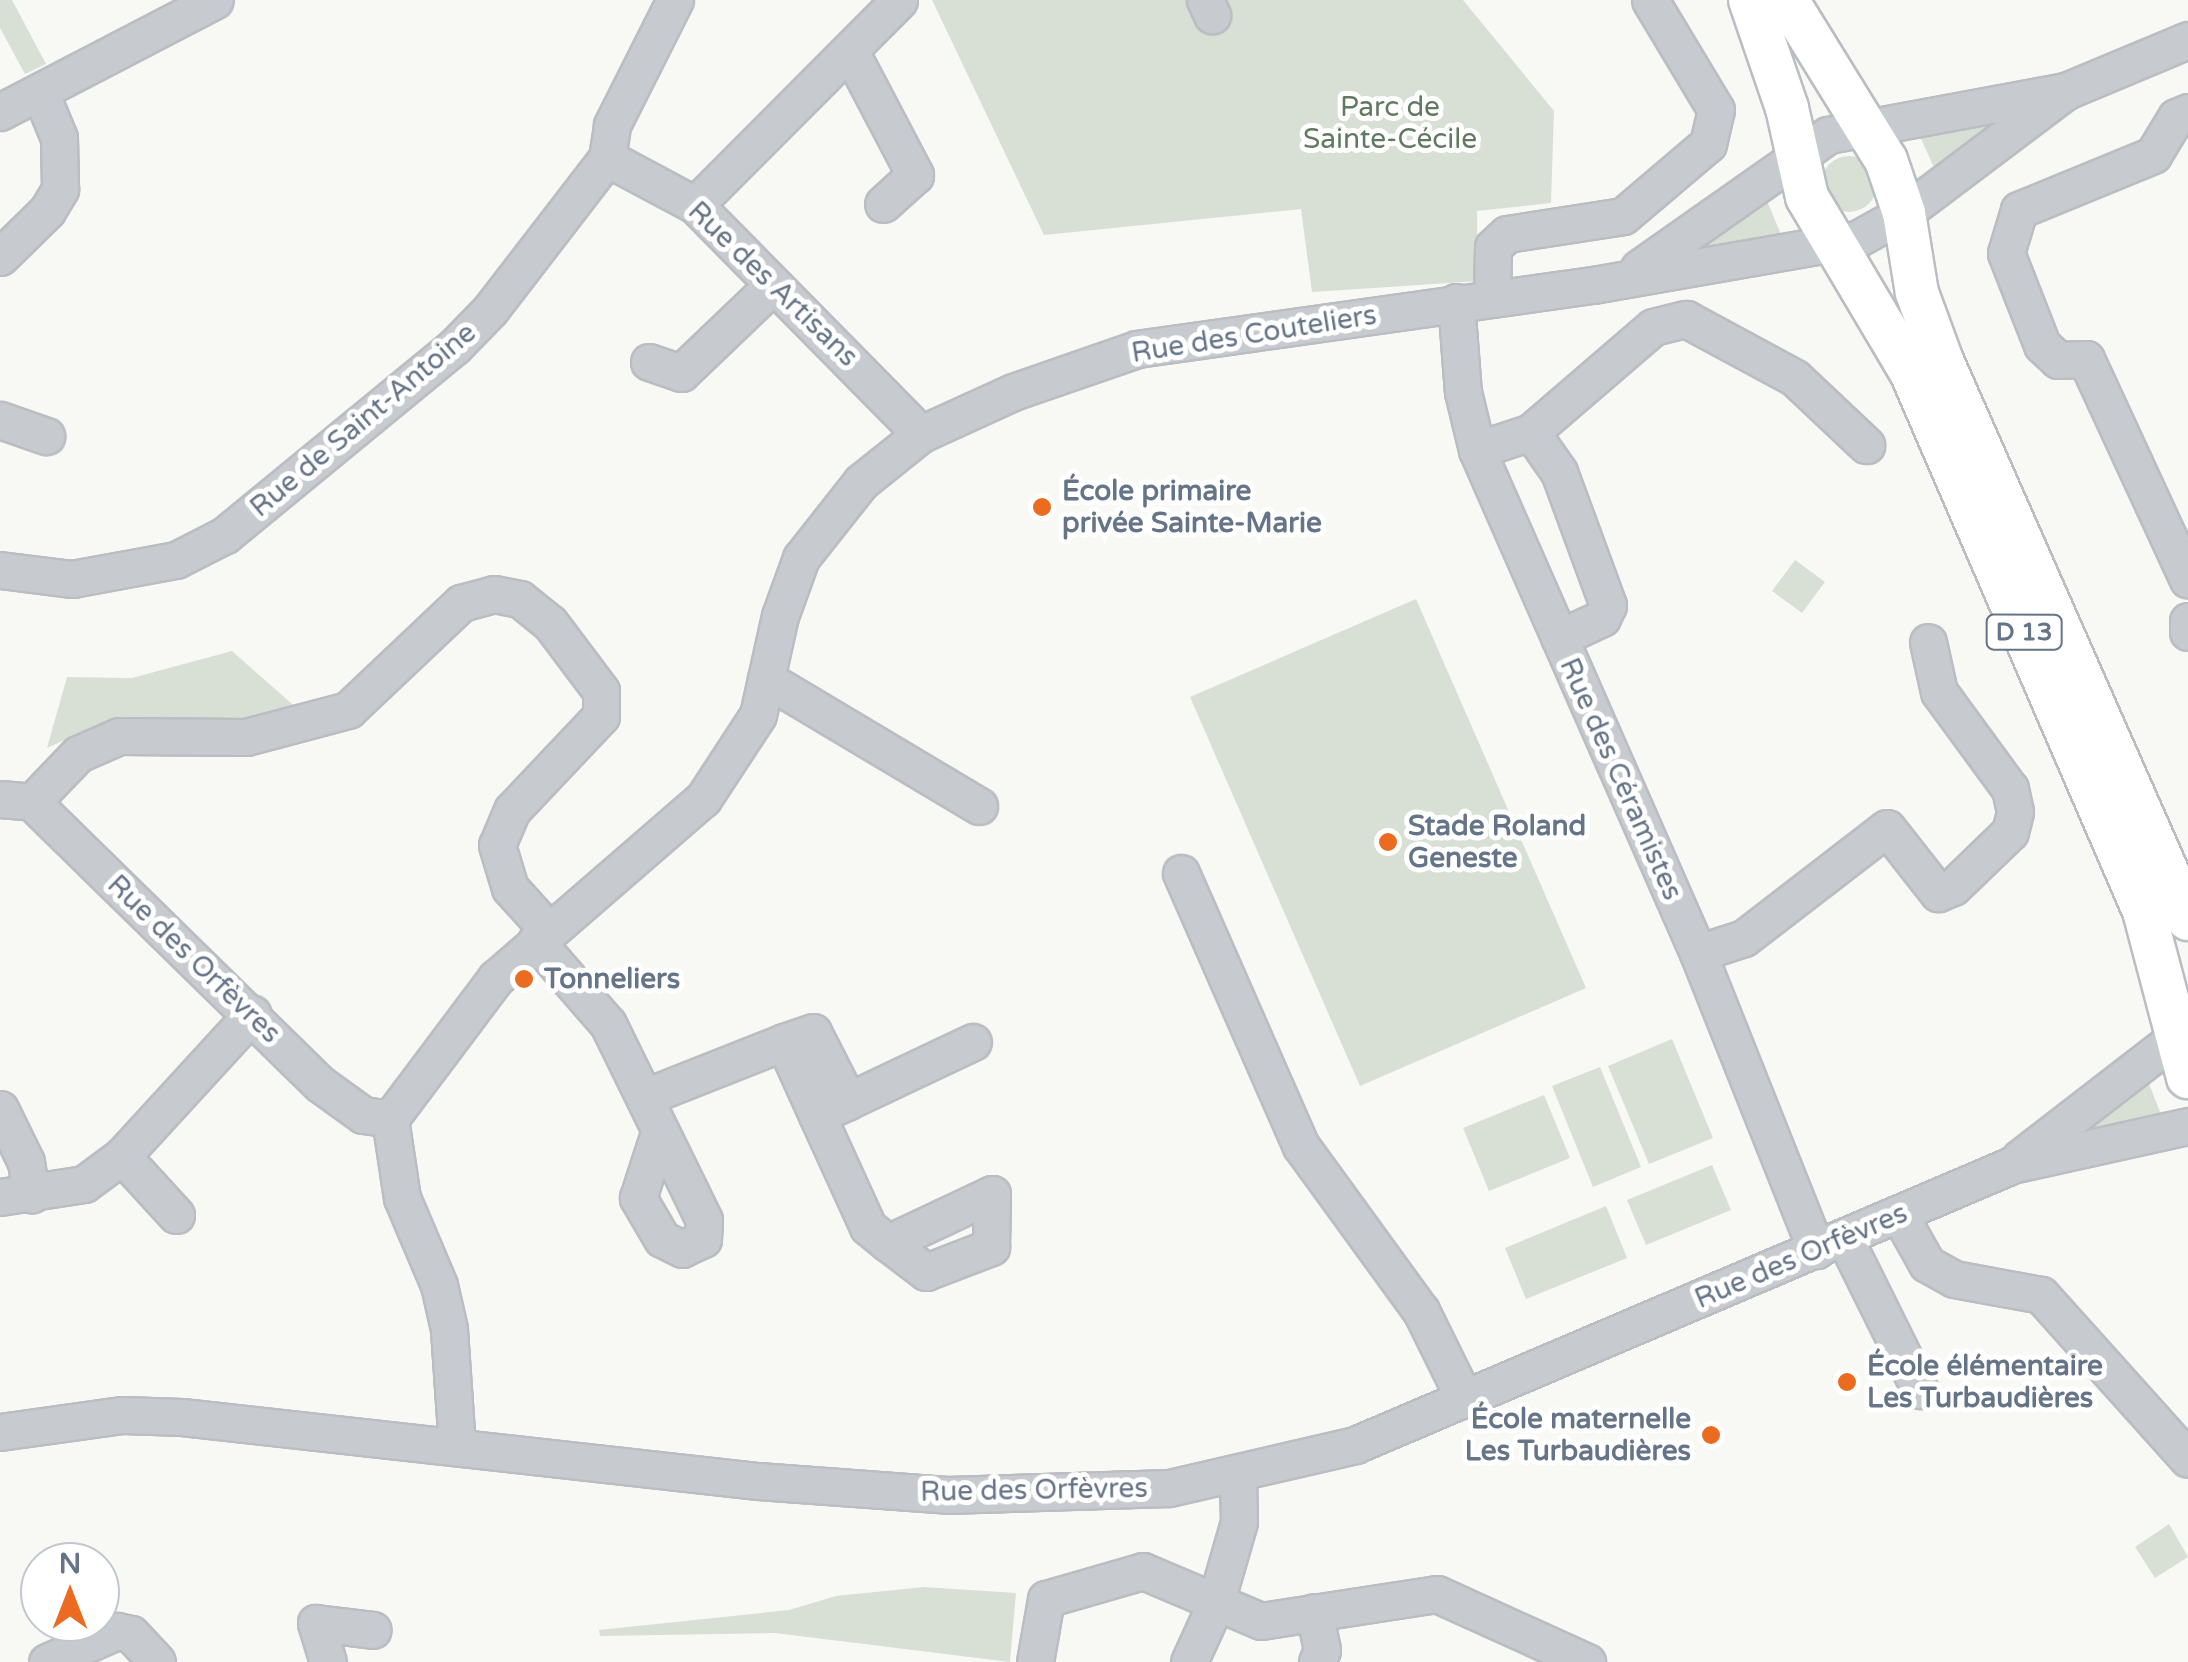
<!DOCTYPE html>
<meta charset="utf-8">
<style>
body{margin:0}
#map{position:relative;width:2188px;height:1662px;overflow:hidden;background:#f8f8f5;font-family:"Varela Round",sans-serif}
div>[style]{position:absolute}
.green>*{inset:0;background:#d8e0d6}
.round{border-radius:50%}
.roads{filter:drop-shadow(2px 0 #babdc2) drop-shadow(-2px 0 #babdc2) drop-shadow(0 2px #babdc2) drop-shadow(0 -2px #babdc2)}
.minor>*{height:35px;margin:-17.5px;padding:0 17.5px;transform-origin:17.5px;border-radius:17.5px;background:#c7cace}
.major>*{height:42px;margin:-21px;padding:0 21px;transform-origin:21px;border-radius:21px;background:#fff}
.dots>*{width:28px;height:28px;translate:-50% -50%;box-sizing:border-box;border:5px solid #fff;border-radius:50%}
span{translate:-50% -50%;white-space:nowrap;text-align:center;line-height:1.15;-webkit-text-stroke:10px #fff;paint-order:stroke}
.shield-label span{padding:2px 8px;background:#fff;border:2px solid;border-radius:8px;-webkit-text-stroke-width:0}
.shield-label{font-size:25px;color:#657487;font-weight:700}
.park-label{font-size:28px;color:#627961}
.street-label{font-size:28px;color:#657487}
.poi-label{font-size:28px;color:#657487;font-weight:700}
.left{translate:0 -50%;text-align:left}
.right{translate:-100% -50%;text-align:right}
.north{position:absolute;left:20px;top:1542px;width:100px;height:100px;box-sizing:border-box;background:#fff;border:2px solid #c1c7cf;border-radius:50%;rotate:0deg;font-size:28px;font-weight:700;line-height:40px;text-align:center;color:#657487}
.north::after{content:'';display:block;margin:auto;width:35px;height:45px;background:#eb6c21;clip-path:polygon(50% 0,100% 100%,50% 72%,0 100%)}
</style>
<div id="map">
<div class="green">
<i style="clip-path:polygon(0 0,12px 0,46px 64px,25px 74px,0 28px)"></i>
<i style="clip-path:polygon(932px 0,1463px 0,1554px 111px,1551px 203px,1477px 211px,1478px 281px,1374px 288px,1312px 292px,1301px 209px,1044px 235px)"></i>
<i style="clip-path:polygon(2028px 104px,1936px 172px,1917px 130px)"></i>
<i class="round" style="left:1821px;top:156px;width:56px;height:56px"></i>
<i style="clip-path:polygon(1764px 194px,1783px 239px,1683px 255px)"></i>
<i style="clip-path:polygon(1795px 560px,1825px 582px,1802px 613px,1772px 591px)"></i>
<i style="clip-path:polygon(1416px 599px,1586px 988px,1360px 1086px,1190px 697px)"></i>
<i style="clip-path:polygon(232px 651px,300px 711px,232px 721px,106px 721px,47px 748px,67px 677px,132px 678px)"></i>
<i style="clip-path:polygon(1672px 1039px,1713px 1138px,1649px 1164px,1608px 1066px)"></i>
<i style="clip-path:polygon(1600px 1067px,1641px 1167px,1593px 1187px,1552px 1086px)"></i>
<i style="clip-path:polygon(2146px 1076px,2162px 1117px,2063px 1141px)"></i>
<i style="clip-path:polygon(1544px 1095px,1570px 1158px,1489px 1191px,1463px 1128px)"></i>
<i style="clip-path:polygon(1712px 1165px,1731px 1210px,1646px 1245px,1627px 1200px)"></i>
<i style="clip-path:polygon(1606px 1206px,1627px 1258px,1526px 1299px,1505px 1248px)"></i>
<i style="clip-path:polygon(2169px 1524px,2188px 1557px,2155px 1578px,2135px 1547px)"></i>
<i style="clip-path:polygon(924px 1587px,1016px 1593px,1010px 1662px,775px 1633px,600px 1636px,599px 1630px,789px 1610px,836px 1596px)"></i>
</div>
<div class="roads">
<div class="minor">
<i style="left:1205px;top:0;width:17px;rotate:65deg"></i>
<i style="left:851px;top:53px;width:138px;rotate:62.3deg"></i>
<i style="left:915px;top:175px;width:43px;rotate:137.8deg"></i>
<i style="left:0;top:112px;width:242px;rotate:-27.5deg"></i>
<i style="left:2188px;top:112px;width:13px;rotate:157deg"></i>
<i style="left:2176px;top:117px;width:44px;rotate:121.2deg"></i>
<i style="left:2153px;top:155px;width:145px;rotate:157.7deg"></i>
<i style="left:2019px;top:210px;width:45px;rotate:106.8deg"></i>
<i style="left:2006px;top:253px;width:99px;rotate:68.6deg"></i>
<i style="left:2042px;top:345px;width:22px;rotate:43deg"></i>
<i style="left:2058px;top:360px;width:28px;rotate:-2deg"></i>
<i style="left:2086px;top:359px;width:243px;rotate:65.2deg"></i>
<i style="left:607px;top:158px;width:100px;rotate:28.1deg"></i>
<i style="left:695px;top:205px;width:322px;rotate:45.4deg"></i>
<i style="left:695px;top:205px;width:289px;rotate:-45.1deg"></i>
<i style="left:0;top:257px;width:66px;rotate:-44.4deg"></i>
<i style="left:47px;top:211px;width:26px;rotate:-59deg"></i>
<i style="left:60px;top:189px;width:51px;rotate:-91.1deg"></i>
<i style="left:59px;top:138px;width:50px;rotate:-112.4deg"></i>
<i style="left:1639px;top:268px;width:231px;rotate:-35.1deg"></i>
<i style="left:1828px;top:135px;width:242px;rotate:-10.5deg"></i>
<i style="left:2066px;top:91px;width:132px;rotate:-22.7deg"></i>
<i style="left:1492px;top:299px;width:52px;rotate:-88.9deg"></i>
<i style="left:1493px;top:247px;width:19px;rotate:-43deg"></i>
<i style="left:1507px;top:234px;width:117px;rotate:-8.8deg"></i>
<i style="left:1623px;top:216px;width:111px;rotate:-40.3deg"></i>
<i style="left:1708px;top:144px;width:35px;rotate:-77deg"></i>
<i style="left:1716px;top:110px;width:128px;rotate:-121deg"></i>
<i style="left:1456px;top:302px;width:90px;rotate:85.6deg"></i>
<i style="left:1463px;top:392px;width:60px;rotate:76.4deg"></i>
<i style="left:1477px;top:450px;width:549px;rotate:66.28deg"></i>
<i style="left:1698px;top:953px;width:320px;rotate:68.3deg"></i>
<i style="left:649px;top:362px;width:34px;rotate:19deg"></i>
<i style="left:681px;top:373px;width:127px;rotate:-43.7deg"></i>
<i style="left:0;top:420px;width:49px;rotate:19.2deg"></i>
<i style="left:1531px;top:432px;width:49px;rotate:55deg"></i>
<i style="left:1559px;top:472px;width:142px;rotate:69.8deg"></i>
<i style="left:1608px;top:605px;width:14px;rotate:115deg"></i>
<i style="left:1602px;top:618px;width:47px;rotate:155.1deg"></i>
<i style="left:1477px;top:450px;width:57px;rotate:-18.4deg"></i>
<i style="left:1531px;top:432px;width:161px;rotate:-40.7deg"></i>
<i style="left:1653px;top:327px;width:34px;rotate:-14deg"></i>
<i style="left:1686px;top:319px;width:124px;rotate:28.4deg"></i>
<i style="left:1795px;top:378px;width:98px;rotate:43.3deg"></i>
<i style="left:0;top:570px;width:73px;rotate:7.1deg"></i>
<i style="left:72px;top:579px;width:106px;rotate:-10.4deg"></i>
<i style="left:176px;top:560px;width:55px;rotate:-27deg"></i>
<i style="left:225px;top:535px;width:296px;rotate:-39.4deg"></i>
<i style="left:454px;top:347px;width:52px;rotate:-45.8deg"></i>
<i style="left:490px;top:310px;width:192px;rotate:-52.4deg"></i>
<i style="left:607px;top:158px;width:33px;rotate:-81deg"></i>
<i style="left:612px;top:125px;width:140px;rotate:-63.3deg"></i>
<i style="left:2188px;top:621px;width:11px;rotate:90deg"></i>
<i style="left:766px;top:679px;width:248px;rotate:30.8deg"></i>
<i style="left:0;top:799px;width:32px;rotate:5deg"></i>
<i style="left:32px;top:802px;width:403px;rotate:44.4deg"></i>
<i style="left:320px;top:1084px;width:53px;rotate:35.8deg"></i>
<i style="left:363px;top:1115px;width:27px;rotate:8deg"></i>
<i style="left:32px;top:802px;width:66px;rotate:-46.2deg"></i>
<i style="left:78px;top:754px;width:45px;rotate:-23.7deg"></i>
<i style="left:119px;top:736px;width:127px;rotate:0.5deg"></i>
<i style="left:246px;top:737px;width:106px;rotate:-14.8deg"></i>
<i style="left:348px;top:710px;width:156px;rotate:-43.4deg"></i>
<i style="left:461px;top:603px;width:34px;rotate:-15deg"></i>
<i style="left:494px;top:594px;width:26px;rotate:11deg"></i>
<i style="left:520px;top:599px;width:38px;rotate:39deg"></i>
<i style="left:550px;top:623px;width:85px;rotate:53.1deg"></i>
<i style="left:601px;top:691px;width:25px;rotate:90deg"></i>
<i style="left:601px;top:716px;width:129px;rotate:133.4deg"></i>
<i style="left:512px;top:810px;width:38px;rotate:113deg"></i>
<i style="left:497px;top:845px;width:45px;rotate:73.2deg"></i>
<i style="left:510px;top:888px;width:57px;rotate:47.9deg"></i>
<i style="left:1181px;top:873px;width:298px;rotate:66.3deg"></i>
<i style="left:1301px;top:1146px;width:204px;rotate:54deg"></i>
<i style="left:1421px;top:1311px;width:99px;rotate:63.7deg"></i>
<i style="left:536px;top:941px;width:110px;rotate:49.1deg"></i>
<i style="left:608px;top:1024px;width:218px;rotate:63.9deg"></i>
<i style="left:704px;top:1220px;width:19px;rotate:93deg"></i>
<i style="left:703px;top:1239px;width:23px;rotate:155deg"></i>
<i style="left:682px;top:1249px;width:22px;rotate:-153deg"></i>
<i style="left:662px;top:1239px;width:48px;rotate:-120.3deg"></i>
<i style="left:638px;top:1198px;width:68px;rotate:-72.1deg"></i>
<i style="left:1698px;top:953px;width:48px;rotate:-18.1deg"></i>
<i style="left:1744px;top:938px;width:180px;rotate:-37.6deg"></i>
<i style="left:1887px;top:828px;width:83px;rotate:51.9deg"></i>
<i style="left:1938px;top:893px;width:16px;rotate:-22deg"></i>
<i style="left:1953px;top:887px;width:79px;rotate:-44deg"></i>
<i style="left:2010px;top:832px;width:21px;rotate:-76deg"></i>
<i style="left:2015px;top:812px;width:24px;rotate:-102deg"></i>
<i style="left:2010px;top:789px;width:120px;rotate:-126.2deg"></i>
<i style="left:1939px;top:692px;width:51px;rotate:-102.4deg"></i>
<i style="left:645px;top:1097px;width:149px;rotate:-21.6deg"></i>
<i style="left:848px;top:1101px;width:77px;rotate:-116.9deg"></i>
<i style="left:813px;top:1032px;width:31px;rotate:161deg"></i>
<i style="left:784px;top:1042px;width:80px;rotate:65.7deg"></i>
<i style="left:817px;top:1115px;width:34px;rotate:-24deg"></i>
<i style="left:848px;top:1101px;width:138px;rotate:-25.3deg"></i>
<i style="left:0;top:1109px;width:59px;rotate:63.9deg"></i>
<i style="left:26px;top:1162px;width:33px;rotate:81deg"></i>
<i style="left:817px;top:1115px;width:123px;rotate:65.5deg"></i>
<i style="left:868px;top:1227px;width:26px;rotate:39deg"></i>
<i style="left:888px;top:1243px;width:48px;rotate:37.3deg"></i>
<i style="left:926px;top:1272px;width:70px;rotate:-21deg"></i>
<i style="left:991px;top:1247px;width:53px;rotate:-88.9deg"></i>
<i style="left:992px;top:1194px;width:115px;rotate:154.8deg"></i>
<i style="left:122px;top:1156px;width:80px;rotate:47.5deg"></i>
<i style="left:2020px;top:1158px;width:212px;rotate:-37.7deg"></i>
<i style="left:0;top:1197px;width:85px;rotate:-8.8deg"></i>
<i style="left:84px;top:1184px;width:47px;rotate:-36.4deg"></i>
<i style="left:122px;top:1156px;width:193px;rotate:-47.5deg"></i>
<i style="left:1899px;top:1214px;width:57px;rotate:60.8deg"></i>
<i style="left:1927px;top:1264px;width:31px;rotate:29deg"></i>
<i style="left:1954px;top:1279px;width:88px;rotate:10.4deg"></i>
<i style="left:2041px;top:1295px;width:220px;rotate:48.1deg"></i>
<i style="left:1844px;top:1237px;width:171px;rotate:63.6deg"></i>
<i style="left:0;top:1432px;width:124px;rotate:-7.9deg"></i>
<i style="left:123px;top:1415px;width:59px;rotate:1.9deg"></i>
<i style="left:182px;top:1417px;width:580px;rotate:6.34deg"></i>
<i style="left:758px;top:1481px;width:190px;rotate:4.2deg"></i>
<i style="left:947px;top:1495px;width:222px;rotate:-1.8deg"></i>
<i style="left:1169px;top:1488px;width:191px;rotate:-13deg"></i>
<i style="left:1355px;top:1445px;width:714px;rotate:-23.08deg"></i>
<i style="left:2012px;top:1165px;width:180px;rotate:-12.5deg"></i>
<i style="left:457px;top:1447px;width:118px;rotate:-93.9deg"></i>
<i style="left:449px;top:1329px;width:45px;rotate:-102.8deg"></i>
<i style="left:439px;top:1285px;width:95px;rotate:-113deg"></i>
<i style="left:402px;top:1198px;width:80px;rotate:-98.6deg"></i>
<i style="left:390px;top:1119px;width:176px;rotate:-53.1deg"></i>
<i style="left:496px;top:978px;width:274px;rotate:-40.9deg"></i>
<i style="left:703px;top:799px;width:100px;rotate:-56.8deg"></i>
<i style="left:758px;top:715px;width:101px;rotate:-77.5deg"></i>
<i style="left:780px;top:616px;width:62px;rotate:-70.1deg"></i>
<i style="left:801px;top:558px;width:97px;rotate:-51.7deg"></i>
<i style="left:861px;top:482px;width:77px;rotate:-38.7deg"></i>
<i style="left:921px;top:434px;width:101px;rotate:-24.5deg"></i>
<i style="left:1013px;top:392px;width:131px;rotate:-19.1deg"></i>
<i style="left:1137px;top:349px;width:460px;rotate:-8deg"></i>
<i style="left:1593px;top:285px;width:268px;rotate:-9.9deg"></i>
<i style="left:1857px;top:239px;width:54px;rotate:-29deg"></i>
<i style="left:1904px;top:213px;width:203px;rotate:-37deg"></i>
<i style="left:1314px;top:1612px;width:39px;rotate:78deg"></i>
<i style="left:1322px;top:1650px;width:13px;rotate:113deg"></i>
<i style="left:47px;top:1662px;width:77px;rotate:-23.9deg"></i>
<i style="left:117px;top:1631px;width:14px;rotate:12deg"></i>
<i style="left:131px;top:1634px;width:38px;rotate:47deg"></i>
<i style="left:328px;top:1662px;width:41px;rotate:-107.1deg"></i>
<i style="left:316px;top:1623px;width:57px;rotate:7deg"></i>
<i style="left:1035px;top:1662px;width:64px;rotate:-80.1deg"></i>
<i style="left:1046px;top:1599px;width:101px;rotate:-16.1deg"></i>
<i style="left:1143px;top:1571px;width:128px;rotate:23deg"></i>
<i style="left:1261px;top:1621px;width:178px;rotate:-8.7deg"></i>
<i style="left:1437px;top:1594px;width:165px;rotate:24.4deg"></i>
<i style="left:1189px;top:1662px;width:63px;rotate:-65.5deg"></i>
<i style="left:1215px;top:1605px;width:86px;rotate:-73.9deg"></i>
<i style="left:1239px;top:1522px;width:45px;rotate:-91.3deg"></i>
</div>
<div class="major">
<i style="left:1750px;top:0;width:114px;rotate:71.1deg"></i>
<i style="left:1787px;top:108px;width:91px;rotate:77.3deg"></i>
<i style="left:1807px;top:197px;width:204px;rotate:59.3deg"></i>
<i style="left:1911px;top:372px;width:587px;rotate:66.62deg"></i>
<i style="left:2144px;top:911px;width:172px;rotate:75.2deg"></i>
<i style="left:1787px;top:0;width:188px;rotate:58.3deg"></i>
<i style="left:1886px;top:160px;width:56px;rotate:71.2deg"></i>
<i style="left:1904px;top:213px;width:81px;rotate:80.8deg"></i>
<i style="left:1917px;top:293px;width:72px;rotate:69.8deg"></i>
<i style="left:1942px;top:361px;width:610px;rotate:66.21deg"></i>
</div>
</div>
<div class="dots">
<i style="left:1042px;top:507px;background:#eb6c21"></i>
<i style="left:1388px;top:842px;background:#eb6c21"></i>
<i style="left:524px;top:979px;background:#eb6c21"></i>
<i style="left:1847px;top:1382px;background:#eb6c21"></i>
<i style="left:1711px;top:1435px;background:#eb6c21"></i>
</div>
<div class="shield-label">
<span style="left:2024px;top:632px">D 13</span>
</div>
<div class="park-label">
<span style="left:1390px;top:123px">Parc de<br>Sainte-Cécile</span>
</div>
<div class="street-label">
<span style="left:773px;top:284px;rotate:44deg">Rue des Artisans</span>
<span style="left:1254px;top:334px;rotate:-9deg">Rue des Couteliers</span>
<span style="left:363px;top:420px;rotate:-40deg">Rue de Saint-Antoine</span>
<span style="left:1621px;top:779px;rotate:66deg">Rue des Céramistes</span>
<span style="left:194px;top:959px;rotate:44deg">Rue des Orfèvres</span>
<span style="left:1801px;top:1256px;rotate:-23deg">Rue des Orfèvres</span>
<span style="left:1034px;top:1490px;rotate:-1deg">Rue des Orfèvres</span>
</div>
<div class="poi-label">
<span class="left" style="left:1062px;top:507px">École primaire<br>privée Sainte-Marie</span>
<span class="left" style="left:1408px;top:842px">Stade Roland<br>Geneste</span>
<span class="left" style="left:544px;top:979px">Tonneliers</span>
<span class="left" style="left:1867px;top:1382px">École élémentaire<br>Les Turbaudières</span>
<span class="right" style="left:1691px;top:1435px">École maternelle<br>Les Turbaudières</span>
</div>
<div class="north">N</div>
</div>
